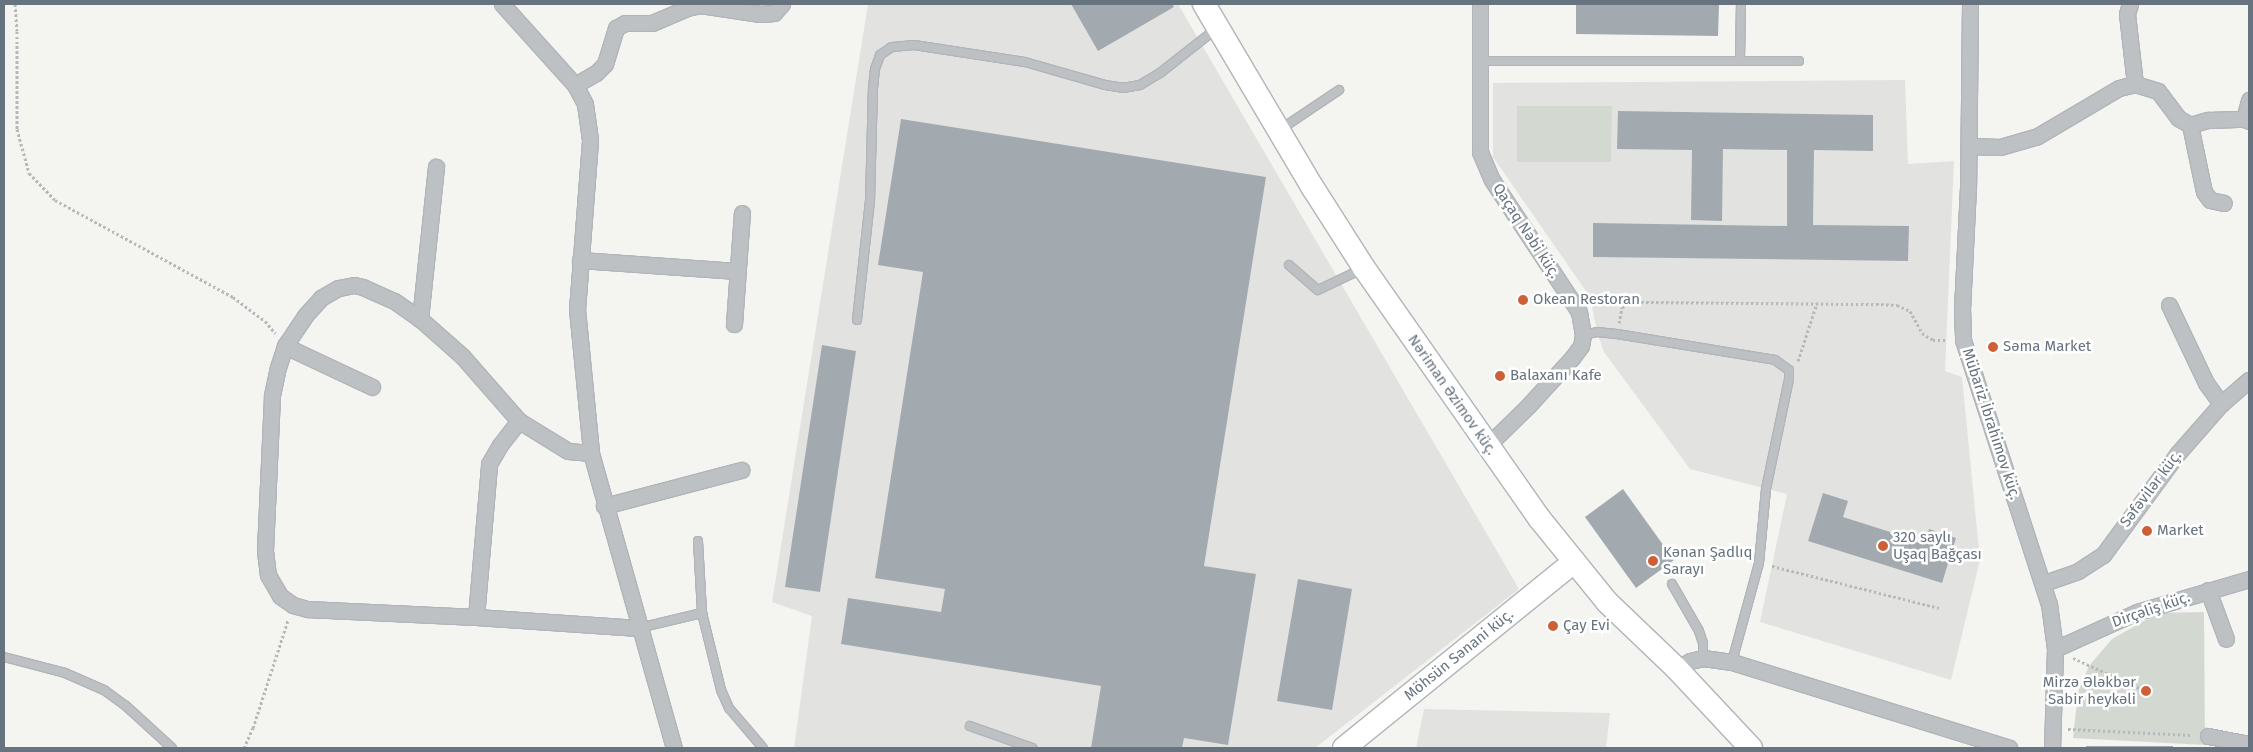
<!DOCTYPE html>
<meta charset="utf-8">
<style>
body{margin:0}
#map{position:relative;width:2253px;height:752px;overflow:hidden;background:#f4f4f1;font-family:"Fira Sans",sans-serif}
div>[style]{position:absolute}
.built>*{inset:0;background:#e2e3e1}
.green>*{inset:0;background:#d3d9d1}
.building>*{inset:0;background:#a3aaaf}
.path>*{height:3px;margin-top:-1.5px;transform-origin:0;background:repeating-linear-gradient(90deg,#b6b9bb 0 2.5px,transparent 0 5px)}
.roads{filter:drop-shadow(1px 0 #b1b5b9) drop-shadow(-1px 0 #b1b5b9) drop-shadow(0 1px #b1b5b9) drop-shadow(0 -1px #b1b5b9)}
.lane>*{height:8px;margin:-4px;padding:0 4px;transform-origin:4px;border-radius:4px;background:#bec1c4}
.street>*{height:15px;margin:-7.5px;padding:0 7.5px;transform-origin:7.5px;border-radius:7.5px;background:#bec1c4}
.secondary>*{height:22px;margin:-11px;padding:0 11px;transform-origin:11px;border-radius:11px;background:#fff}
.dots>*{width:14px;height:14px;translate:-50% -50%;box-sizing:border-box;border:2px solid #fff;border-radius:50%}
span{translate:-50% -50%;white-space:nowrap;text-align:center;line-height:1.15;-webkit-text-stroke:5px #fff;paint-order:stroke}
.street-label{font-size:15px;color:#67737e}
.poi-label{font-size:15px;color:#67737e}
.left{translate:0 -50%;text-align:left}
.right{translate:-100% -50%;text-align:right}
.frame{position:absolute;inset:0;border:5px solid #67737e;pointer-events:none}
</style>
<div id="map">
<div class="built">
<i style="clip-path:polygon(868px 4px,1178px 4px,1519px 589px,1315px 748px,794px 748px,812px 616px,772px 602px)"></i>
<i style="clip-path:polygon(1905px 80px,1908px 164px,1954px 161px,1945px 371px,1962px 377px,1980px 560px,1951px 680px,1760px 622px,1787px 494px,1690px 469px,1604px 352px,1597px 332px,1590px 297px,1493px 157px,1493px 83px)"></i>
<i style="clip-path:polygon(1424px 709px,1610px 713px,1606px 748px,1416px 748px)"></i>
</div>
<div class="green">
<i style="clip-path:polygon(1517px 106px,1612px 106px,1611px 162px,1517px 162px)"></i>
<i style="clip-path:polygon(2204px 612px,2205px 745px,2073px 738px,2078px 692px,2089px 666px,2112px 639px,2158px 613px)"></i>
</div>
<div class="building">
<i style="clip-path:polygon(1071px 4px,1172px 4px,1174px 7px,1098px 51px)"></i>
<i style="clip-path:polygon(1576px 4px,1719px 4px,1718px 36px,1576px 34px)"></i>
<i style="clip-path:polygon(1618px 111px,1873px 115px,1873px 151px,1814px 150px,1813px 225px,1909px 226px,1908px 261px,1593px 257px,1593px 223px,1787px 226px,1787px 150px,1723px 149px,1722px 221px,1691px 220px,1692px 150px,1617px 149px)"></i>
<i style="clip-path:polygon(901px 119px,1266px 177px,1204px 566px,1256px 574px,1228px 745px,1184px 738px,1182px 748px,1091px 748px,1101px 686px,841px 644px,848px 598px,941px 612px,945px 589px,875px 578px,923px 272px,878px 265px)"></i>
<i style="clip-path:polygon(822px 345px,856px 351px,820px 592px,785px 587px)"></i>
<i style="clip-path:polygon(1623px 489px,1674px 560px,1636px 588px,1585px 517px)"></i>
<i style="clip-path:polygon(1823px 493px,1848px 501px,1843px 517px,1925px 543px,1929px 529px,1956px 538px,1942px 583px,1808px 541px)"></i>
<i style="clip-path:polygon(1298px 579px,1352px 589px,1332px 710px,1277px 701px)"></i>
<i style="clip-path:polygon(2086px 746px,2173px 746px,2173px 748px,2086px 748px)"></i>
</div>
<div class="path">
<i style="left:15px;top:4px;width:27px;rotate:86deg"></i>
<i style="left:17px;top:31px;width:98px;rotate:90deg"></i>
<i style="left:17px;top:129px;width:46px;rotate:74.7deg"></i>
<i style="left:29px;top:173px;width:37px;rotate:46deg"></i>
<i style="left:55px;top:200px;width:203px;rotate:28.6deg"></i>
<i style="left:233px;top:297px;width:40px;rotate:37deg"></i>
<i style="left:265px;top:321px;width:16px;rotate:50deg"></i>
<i style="left:1619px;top:323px;width:16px;rotate:-79deg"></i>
<i style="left:1622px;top:307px;width:10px;rotate:-29deg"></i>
<i style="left:1631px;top:302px;width:245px;rotate:0.5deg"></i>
<i style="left:1876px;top:304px;width:21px;rotate:3deg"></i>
<i style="left:1897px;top:305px;width:14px;rotate:25deg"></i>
<i style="left:1910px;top:311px;width:25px;rotate:61deg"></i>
<i style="left:1922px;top:333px;width:13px;rotate:32deg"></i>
<i style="left:1933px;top:340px;width:15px"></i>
<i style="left:1798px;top:361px;width:61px;rotate:-71.9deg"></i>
<i style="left:1772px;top:566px;width:172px;rotate:14.1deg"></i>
<i style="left:2073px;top:658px;width:80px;rotate:24.3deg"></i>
<i style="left:2068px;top:729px;width:124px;rotate:2.8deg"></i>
<i style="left:244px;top:748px;width:22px;rotate:-66deg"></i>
<i style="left:253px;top:728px;width:114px;rotate:-72deg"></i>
</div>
<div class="roads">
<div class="lane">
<i style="left:1740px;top:59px;width:55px;rotate:-89deg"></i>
<i style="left:1480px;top:61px;width:319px"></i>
<i style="left:1281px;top:129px;width:70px;rotate:-33.9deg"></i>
<i style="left:1289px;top:265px;width:38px;rotate:41deg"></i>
<i style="left:1318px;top:290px;width:49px;rotate:-25.5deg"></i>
<i style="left:857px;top:320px;width:120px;rotate:-83.8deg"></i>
<i style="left:870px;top:201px;width:113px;rotate:-88.5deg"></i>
<i style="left:873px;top:88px;width:19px;rotate:-84deg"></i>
<i style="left:875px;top:69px;width:15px;rotate:-70deg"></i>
<i style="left:880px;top:55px;width:14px;rotate:-34deg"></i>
<i style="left:892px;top:47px;width:22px;rotate:-5deg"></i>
<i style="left:914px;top:45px;width:112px;rotate:8.7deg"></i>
<i style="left:1025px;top:62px;width:83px;rotate:16deg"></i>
<i style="left:1105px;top:85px;width:18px;rotate:9deg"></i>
<i style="left:1123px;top:88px;width:17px;rotate:-10deg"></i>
<i style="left:1140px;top:85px;width:23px;rotate:-31deg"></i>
<i style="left:1160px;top:73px;width:71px;rotate:-38.2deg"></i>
<i style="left:1583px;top:335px;width:14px;rotate:-12deg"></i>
<i style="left:1597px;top:332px;width:20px;rotate:6deg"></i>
<i style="left:1617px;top:334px;width:160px;rotate:9.3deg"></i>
<i style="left:1775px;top:360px;width:17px;rotate:36deg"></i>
<i style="left:1789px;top:370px;width:9px;rotate:90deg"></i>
<i style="left:1789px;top:379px;width:112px;rotate:101.8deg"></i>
<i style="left:1766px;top:489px;width:74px;rotate:95.4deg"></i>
<i style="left:1759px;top:563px;width:103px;rotate:105.3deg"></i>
<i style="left:698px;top:541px;width:72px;rotate:86.8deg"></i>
<i style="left:702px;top:613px;width:79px;rotate:76.1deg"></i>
<i style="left:721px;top:690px;width:20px;rotate:66deg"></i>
<i style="left:729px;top:708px;width:52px;rotate:49.6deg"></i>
<i style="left:1672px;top:584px;width:54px;rotate:60.1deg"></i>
<i style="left:1699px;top:631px;width:13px;rotate:72deg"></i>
<i style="left:1703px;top:643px;width:15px;rotate:90deg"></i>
<i style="left:639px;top:628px;width:65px;rotate:-13.4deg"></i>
<i style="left:4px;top:657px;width:63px;rotate:14.7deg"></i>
<i style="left:65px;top:673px;width:43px;rotate:23.6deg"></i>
<i style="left:104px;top:690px;width:27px;rotate:36deg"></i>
<i style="left:126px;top:706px;width:62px;rotate:42.4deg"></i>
<i style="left:970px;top:726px;width:66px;rotate:19.5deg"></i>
</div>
<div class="street">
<i style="left:502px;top:4px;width:109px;rotate:48deg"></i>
<i style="left:575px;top:85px;width:21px;rotate:62deg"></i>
<i style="left:585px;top:104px;width:37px;rotate:82deg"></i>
<i style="left:590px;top:141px;width:169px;rotate:94.4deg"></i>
<i style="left:577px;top:309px;width:145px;rotate:84.4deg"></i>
<i style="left:591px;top:453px;width:306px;rotate:74.3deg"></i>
<i style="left:1480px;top:4px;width:148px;rotate:90deg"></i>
<i style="left:1480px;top:152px;width:30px;rotate:67deg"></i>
<i style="left:1492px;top:180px;width:158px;rotate:56.6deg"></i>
<i style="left:1579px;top:312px;width:23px;rotate:80deg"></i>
<i style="left:1583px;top:335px;width:11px;rotate:100deg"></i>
<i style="left:1581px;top:346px;width:15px;rotate:127deg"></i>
<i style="left:1572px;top:358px;width:65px;rotate:132.5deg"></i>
<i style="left:1528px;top:406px;width:57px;rotate:135.7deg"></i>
<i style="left:1970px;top:4px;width:183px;rotate:90.6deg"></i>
<i style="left:1968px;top:187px;width:121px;rotate:92.8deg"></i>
<i style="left:1962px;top:308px;width:32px;rotate:88deg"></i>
<i style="left:1963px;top:340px;width:278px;rotate:72deg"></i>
<i style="left:2049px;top:604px;width:45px;rotate:82.4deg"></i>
<i style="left:2055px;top:649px;width:99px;rotate:91.7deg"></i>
<i style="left:2130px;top:4px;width:10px;rotate:107deg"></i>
<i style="left:2127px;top:14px;width:70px;rotate:83.5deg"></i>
<i style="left:575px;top:85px;width:24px;rotate:-30deg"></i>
<i style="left:596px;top:73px;width:13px;rotate:-45deg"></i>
<i style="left:605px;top:64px;width:38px;rotate:-73deg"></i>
<i style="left:616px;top:28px;width:10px;rotate:-29deg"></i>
<i style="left:625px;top:23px;width:27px"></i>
<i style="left:652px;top:23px;width:38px;rotate:-23deg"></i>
<i style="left:687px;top:8px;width:13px;rotate:-13deg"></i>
<i style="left:700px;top:5px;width:61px;rotate:8.5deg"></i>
<i style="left:760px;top:14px;width:14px;rotate:-4deg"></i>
<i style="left:774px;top:13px;width:12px;rotate:-48deg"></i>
<i style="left:2244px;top:119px;width:20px;rotate:-75deg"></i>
<i style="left:2190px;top:125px;width:68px;rotate:78.2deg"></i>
<i style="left:2204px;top:192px;width:10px;rotate:53deg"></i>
<i style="left:2210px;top:200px;width:14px;rotate:12deg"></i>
<i style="left:1969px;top:146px;width:31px;rotate:2deg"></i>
<i style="left:2000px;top:147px;width:37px;rotate:-16deg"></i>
<i style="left:2036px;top:137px;width:96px;rotate:-30.6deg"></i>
<i style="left:2119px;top:88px;width:16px;rotate:-14deg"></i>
<i style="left:2135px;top:84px;width:24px;rotate:17deg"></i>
<i style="left:2158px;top:91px;width:34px;rotate:53deg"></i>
<i style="left:2178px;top:118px;width:14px;rotate:30deg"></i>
<i style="left:2190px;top:125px;width:19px;rotate:-16deg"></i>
<i style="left:2208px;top:120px;width:36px;rotate:-2deg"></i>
<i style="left:2244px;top:119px;width:5px;rotate:22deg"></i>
<i style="left:580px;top:260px;width:157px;rotate:4deg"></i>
<i style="left:2169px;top:305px;width:86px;rotate:64.6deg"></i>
<i style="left:2206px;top:383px;width:26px;rotate:54deg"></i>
<i style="left:420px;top:319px;width:153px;rotate:-84deg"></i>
<i style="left:734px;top:324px;width:111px;rotate:-85.9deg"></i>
<i style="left:285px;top:346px;width:96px;rotate:25.2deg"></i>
<i style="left:591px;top:453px;width:23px;rotate:-175deg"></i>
<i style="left:568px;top:451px;width:57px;rotate:-148.5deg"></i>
<i style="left:519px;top:421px;width:86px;rotate:-131.2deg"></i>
<i style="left:462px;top:356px;width:56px;rotate:-138.6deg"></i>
<i style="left:420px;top:319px;width:32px;rotate:-145deg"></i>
<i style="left:394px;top:301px;width:34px;rotate:-156deg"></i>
<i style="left:363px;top:287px;width:9px;rotate:-167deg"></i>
<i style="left:354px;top:285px;width:16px;rotate:169deg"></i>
<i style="left:338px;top:288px;width:20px;rotate:150deg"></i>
<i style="left:321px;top:298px;width:24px;rotate:132deg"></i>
<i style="left:305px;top:316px;width:36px;rotate:124deg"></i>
<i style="left:285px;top:346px;width:22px;rotate:108deg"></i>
<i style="left:278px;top:367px;width:30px;rotate:102deg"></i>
<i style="left:272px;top:396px;width:155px;rotate:92.6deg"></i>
<i style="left:265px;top:551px;width:24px;rotate:83deg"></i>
<i style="left:268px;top:575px;width:24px;rotate:60deg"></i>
<i style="left:280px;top:596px;width:16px;rotate:35deg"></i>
<i style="left:293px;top:605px;width:15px;rotate:16deg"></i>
<i style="left:307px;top:609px;width:169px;rotate:2.7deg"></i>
<i style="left:476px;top:617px;width:163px;rotate:3.9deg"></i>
<i style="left:604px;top:506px;width:142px;rotate:-14.7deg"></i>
<i style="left:2044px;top:583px;width:36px;rotate:-19deg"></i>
<i style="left:2078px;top:571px;width:30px;rotate:-33deg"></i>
<i style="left:2103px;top:555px;width:127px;rotate:-53.7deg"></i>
<i style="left:2178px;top:453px;width:65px;rotate:-48.7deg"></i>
<i style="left:2221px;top:404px;width:37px;rotate:-41deg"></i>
<i style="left:2208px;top:590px;width:52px;rotate:69.8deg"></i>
<i style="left:476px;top:617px;width:154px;rotate:-85.1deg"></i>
<i style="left:489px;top:464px;width:22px;rotate:-60deg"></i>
<i style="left:500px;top:445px;width:31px;rotate:-52deg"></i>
<i style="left:2055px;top:649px;width:90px;rotate:-24.3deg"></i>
<i style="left:2137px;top:612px;width:117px;rotate:-16.4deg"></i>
<i style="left:1677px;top:669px;width:15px;rotate:-32deg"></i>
<i style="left:1690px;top:661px;width:13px;rotate:-13deg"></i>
<i style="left:1703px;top:658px;width:29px;rotate:8deg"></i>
<i style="left:1732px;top:662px;width:290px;rotate:17.2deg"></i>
<i style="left:2208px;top:736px;width:42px;rotate:11deg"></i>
</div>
<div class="secondary">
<i style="left:1204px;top:4px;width:214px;rotate:59.4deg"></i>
<i style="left:1313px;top:188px;width:95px;rotate:57.5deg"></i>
<i style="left:1364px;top:268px;width:305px;rotate:55deg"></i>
<i style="left:1539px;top:518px;width:108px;rotate:51deg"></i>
<i style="left:1607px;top:602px;width:97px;rotate:43.7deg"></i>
<i style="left:1677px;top:669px;width:108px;rotate:46.9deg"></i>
<i style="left:1344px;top:748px;width:296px;rotate:-39deg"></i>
</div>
</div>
<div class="dots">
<i style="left:1523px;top:300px;background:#ce6037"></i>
<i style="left:1993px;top:347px;background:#ce6037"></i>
<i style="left:1500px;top:376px;background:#ce6037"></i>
<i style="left:2147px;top:531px;background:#ce6037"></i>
<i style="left:1883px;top:546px;background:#ce6037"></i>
<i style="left:1653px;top:561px;background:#ce6037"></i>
<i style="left:1553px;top:626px;background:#ce6037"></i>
<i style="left:2146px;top:691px;background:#ce6037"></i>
</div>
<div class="street-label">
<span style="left:1526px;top:231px;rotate:57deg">Qaçaq Nəbi küç.</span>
<span style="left:1452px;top:395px;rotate:55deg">Nəriman Əzimov küç.</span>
<span style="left:1991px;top:424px;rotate:72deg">Mübariz İbrahimov küç.</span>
<span style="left:2151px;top:489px;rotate:-53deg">Səfəvilər küç.</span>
<span style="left:2151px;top:610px;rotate:-19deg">Dirçəliş küç.</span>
<span style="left:1459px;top:655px;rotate:-39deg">Möhsün Sənani küç.</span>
</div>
<div class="poi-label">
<span class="left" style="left:1533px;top:300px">Okean Restoran</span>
<span class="left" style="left:2003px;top:347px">Səma Market</span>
<span class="left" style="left:1510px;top:376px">Balaxanı Kafe</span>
<span class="left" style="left:2157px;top:531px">Market</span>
<span class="left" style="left:1893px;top:546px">320 saylı<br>Uşaq Bağçası</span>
<span class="left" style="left:1663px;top:561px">Kənan Şadlıq<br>Sarayı</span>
<span class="left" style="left:1563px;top:626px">Çay Evi</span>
<span class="right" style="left:2136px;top:691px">Mirzə Ələkbər<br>Sabir heykəli</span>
</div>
<div class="frame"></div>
</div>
